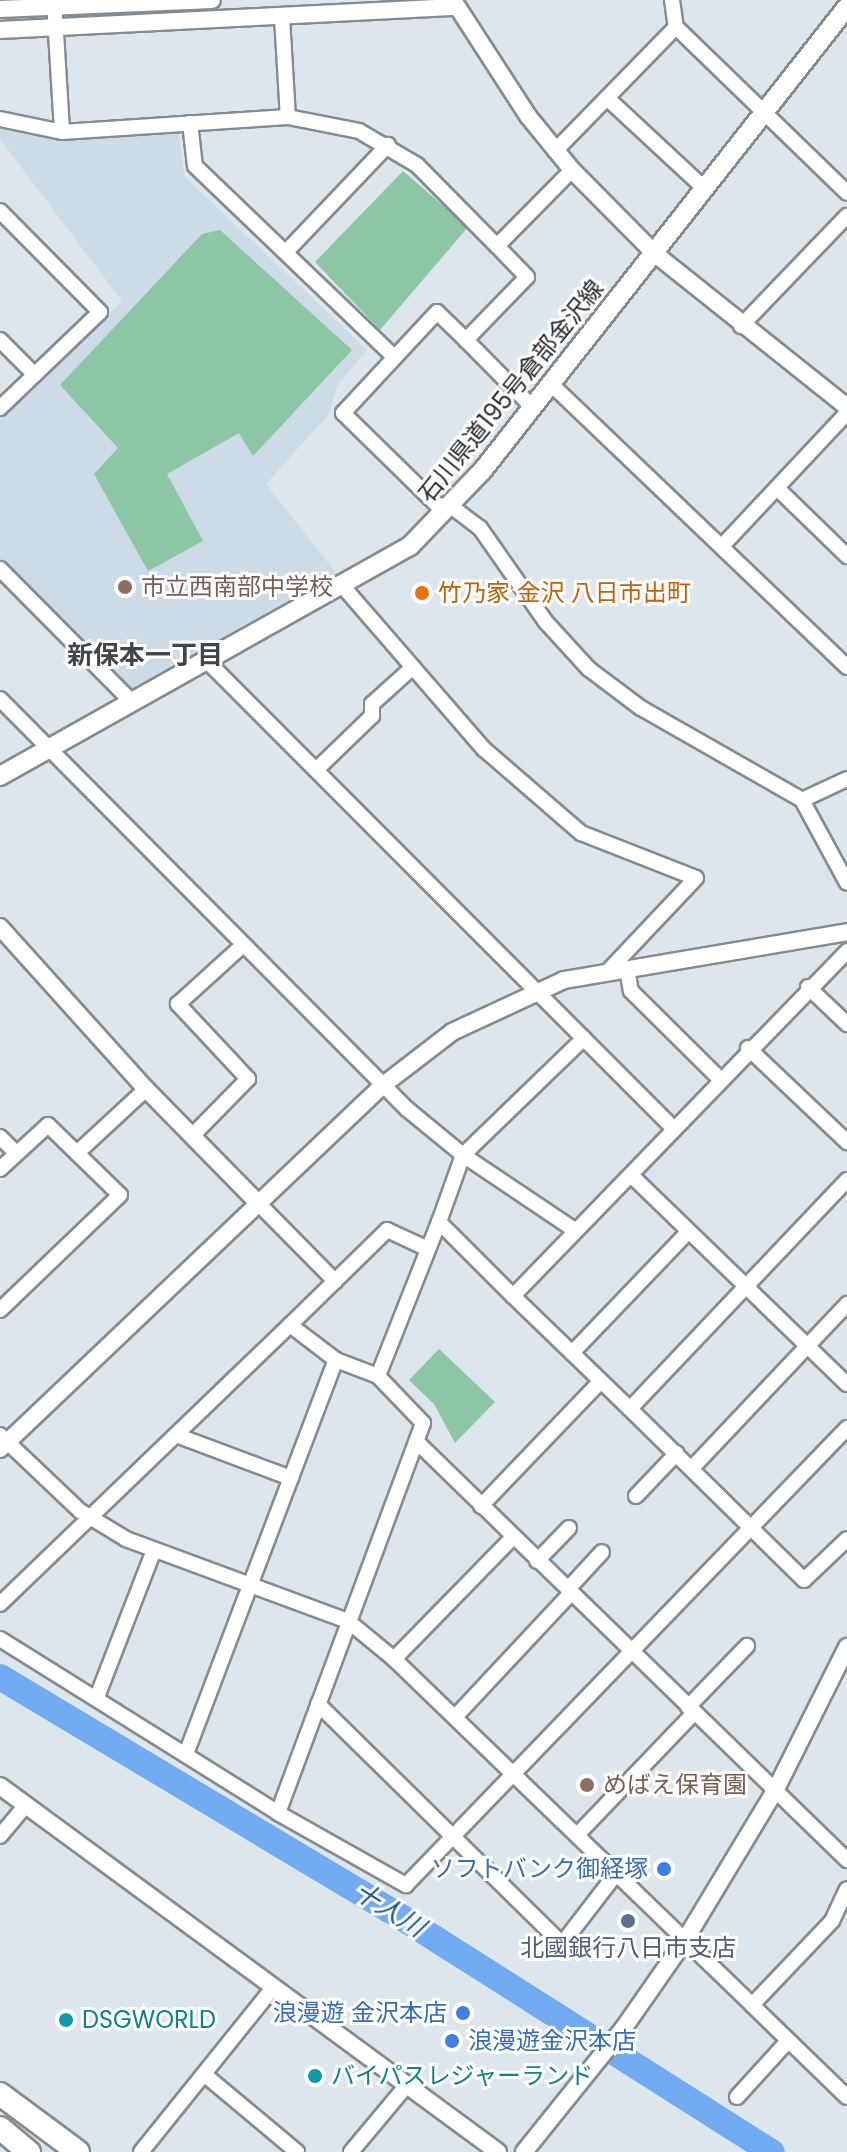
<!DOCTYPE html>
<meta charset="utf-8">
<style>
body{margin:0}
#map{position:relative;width:847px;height:2152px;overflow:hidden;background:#dde6ec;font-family:Poppins,"Noto Sans JP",sans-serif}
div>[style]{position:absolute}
.built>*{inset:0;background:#cddbe7}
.green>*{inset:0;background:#8cc6a4}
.river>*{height:26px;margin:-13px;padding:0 13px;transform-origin:13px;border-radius:13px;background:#71abf2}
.roads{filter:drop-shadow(2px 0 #848c92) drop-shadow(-2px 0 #848c92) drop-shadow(0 2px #848c92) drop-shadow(0 -2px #848c92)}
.minor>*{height:14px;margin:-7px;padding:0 7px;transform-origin:7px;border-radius:7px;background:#fff}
.tertiary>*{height:16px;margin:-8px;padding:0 8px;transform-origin:8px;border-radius:8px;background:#fff}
.secondary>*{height:18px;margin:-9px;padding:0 9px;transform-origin:9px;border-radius:9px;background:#fff}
.trunk>*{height:22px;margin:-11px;padding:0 11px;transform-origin:11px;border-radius:11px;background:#fff}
.dots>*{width:22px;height:22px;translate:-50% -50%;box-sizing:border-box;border:4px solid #fff;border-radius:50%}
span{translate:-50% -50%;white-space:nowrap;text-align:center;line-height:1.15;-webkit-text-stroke:6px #fff;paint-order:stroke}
.street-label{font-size:24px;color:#272a2d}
.education-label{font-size:24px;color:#785e54}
.left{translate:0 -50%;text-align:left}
.food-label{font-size:24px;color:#c56008}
.shop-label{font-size:24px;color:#366cbe}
.right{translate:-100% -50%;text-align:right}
.service-label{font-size:24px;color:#4e5e75}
.culture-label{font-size:24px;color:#0d838f}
.neighbourhood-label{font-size:26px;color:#3f464b;font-weight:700}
.water-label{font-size:26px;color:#1a5393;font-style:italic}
</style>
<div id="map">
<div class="built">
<i style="clip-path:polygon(0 129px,56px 139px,178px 132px,185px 177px,367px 350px,338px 384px,329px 414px,266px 484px,336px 573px,131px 689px,0 558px,0 419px,122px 301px,0 139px)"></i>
</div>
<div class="green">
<i style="clip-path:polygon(403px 171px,468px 227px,380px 330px,315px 262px)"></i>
<i style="clip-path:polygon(220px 230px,352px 350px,253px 456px,239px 433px,167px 474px,203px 541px,148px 571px,94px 474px,118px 448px,60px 385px,202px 234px)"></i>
<i style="clip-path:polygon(439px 1349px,495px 1402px,455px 1443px,434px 1404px,409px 1380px)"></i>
</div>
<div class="river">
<i style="left:0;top:1677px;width:454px;rotate:30.9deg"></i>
<i style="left:390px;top:1910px;width:452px;rotate:32.4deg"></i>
</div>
<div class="roads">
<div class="minor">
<i style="left:54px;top:0;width:132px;rotate:86.5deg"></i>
<i style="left:672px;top:0;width:27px;rotate:82deg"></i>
<i style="left:676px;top:27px;width:238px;rotate:44.1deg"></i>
<i style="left:282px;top:17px;width:100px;rotate:86.6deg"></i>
<i style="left:607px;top:98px;width:134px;rotate:42.9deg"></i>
<i style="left:0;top:119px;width:63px;rotate:11.8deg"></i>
<i style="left:62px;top:132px;width:226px;rotate:-3.8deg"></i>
<i style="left:288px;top:117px;width:72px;rotate:11.2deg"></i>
<i style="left:359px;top:131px;width:67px;rotate:30.4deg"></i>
<i style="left:417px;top:165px;width:114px;rotate:45.4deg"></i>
<i style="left:497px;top:246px;width:107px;rotate:-45.4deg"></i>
<i style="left:190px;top:123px;width:43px;rotate:83.4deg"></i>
<i style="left:195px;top:166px;width:276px;rotate:43.8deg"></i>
<i style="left:555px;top:151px;width:173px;rotate:-45.7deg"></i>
<i style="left:0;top:211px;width:142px;rotate:45.3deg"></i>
<i style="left:100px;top:312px;width:139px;rotate:136.2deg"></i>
<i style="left:497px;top:246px;width:43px;rotate:45.9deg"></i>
<i style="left:527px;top:277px;width:88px;rotate:134.1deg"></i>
<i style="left:466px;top:340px;width:95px;rotate:45.4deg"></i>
<i style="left:286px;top:252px;width:148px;rotate:-46.4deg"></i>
<i style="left:741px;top:326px;width:153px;rotate:-46.1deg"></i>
<i style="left:0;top:340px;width:49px;rotate:45deg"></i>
<i style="left:466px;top:340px;width:40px;rotate:-136deg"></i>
<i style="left:437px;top:312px;width:138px;rotate:132.9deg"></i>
<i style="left:343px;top:413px;width:132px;rotate:44.4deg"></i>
<i style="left:437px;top:505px;width:15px;rotate:8deg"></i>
<i style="left:452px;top:507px;width:35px;rotate:37deg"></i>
<i style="left:480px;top:528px;width:113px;rotate:55deg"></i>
<i style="left:545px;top:621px;width:65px;rotate:47.5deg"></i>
<i style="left:589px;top:669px;width:65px;rotate:36.9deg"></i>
<i style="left:641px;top:708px;width:185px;rotate:29.7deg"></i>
<i style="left:552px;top:385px;width:408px;rotate:43.7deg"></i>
<i style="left:777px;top:488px;width:98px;rotate:44.2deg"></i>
<i style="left:723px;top:545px;width:181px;rotate:-46.8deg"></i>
<i style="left:0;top:569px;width:186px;rotate:45.2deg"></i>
<i style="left:340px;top:583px;width:220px;rotate:49.1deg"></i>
<i style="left:484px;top:749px;width:128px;rotate:40.9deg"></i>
<i style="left:581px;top:833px;width:123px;rotate:21.4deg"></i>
<i style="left:696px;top:878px;width:129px;rotate:133.4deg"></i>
<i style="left:206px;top:660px;width:663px;rotate:45.06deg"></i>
<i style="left:0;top:699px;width:578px;rotate:45.21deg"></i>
<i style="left:407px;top:1109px;width:72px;rotate:39.4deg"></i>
<i style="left:463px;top:1155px;width:136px;rotate:33.9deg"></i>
<i style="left:316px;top:770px;width:78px;rotate:-44deg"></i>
<i style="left:372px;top:716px;width:12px;rotate:-90deg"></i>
<i style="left:372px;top:704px;width:55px;rotate:-42.1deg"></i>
<i style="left:847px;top:779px;width:50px;rotate:155deg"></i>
<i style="left:802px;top:800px;width:94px;rotate:61.5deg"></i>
<i style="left:627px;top:969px;width:22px;rotate:80deg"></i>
<i style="left:631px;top:991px;width:125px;rotate:44.7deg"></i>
<i style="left:808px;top:987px;width:54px;rotate:43.5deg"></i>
<i style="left:748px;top:1048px;width:137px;rotate:43.5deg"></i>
<i style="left:192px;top:1136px;width:80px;rotate:-45.5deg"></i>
<i style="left:248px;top:1079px;width:103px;rotate:-133deg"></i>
<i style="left:178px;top:1004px;width:88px;rotate:-42.2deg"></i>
<i style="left:0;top:1137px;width:23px;rotate:45deg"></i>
<i style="left:77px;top:1153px;width:94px;rotate:-42.8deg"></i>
<i style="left:0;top:1169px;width:65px;rotate:-42.5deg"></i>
<i style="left:48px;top:1125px;width:100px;rotate:44.2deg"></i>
<i style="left:120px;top:1195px;width:166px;rotate:136.2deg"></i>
<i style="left:632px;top:1176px;width:299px;rotate:44.1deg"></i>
<i style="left:847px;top:1180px;width:315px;rotate:133.5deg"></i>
<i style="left:630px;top:1409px;width:244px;rotate:44.5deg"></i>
<i style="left:804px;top:1580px;width:59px;rotate:-43.6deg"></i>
<i style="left:258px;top:1203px;width:110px;rotate:45.4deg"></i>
<i style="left:335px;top:1281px;width:63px;rotate:135.6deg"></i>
<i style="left:439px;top:1222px;width:71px;rotate:-70.3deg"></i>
<i style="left:463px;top:1155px;width:168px;rotate:-44deg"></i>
<i style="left:335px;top:1281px;width:73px;rotate:-44.4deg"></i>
<i style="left:387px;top:1230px;width:45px;rotate:24.9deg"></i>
<i style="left:572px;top:1353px;width:168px;rotate:-46.2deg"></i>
<i style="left:630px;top:1409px;width:163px;rotate:-136deg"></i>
<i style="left:513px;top:1296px;width:480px;rotate:-45.9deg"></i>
<i style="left:0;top:1435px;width:110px;rotate:43.5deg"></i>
<i style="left:80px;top:1511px;width:54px;rotate:31.3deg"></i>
<i style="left:126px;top:1539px;width:237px;rotate:20.3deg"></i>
<i style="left:348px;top:1621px;width:60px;rotate:39.6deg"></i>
<i style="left:394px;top:1659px;width:498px;rotate:44deg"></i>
<i style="left:752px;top:2005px;width:116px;rotate:-46.4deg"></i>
<i style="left:832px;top:1921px;width:35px;rotate:-65deg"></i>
<i style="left:176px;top:1435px;width:123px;rotate:20.5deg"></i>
<i style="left:417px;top:1442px;width:600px;rotate:44.19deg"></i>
<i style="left:692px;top:1468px;width:226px;rotate:-46.6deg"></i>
<i style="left:636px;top:1496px;width:59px;rotate:-46.4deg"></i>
<i style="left:481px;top:1506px;width:173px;rotate:-46.2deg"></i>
<i style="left:537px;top:1561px;width:46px;rotate:-45.9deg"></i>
<i style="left:568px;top:1589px;width:50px;rotate:-47.4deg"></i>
<i style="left:0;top:1604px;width:402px;rotate:-43.9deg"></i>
<i style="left:290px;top:1325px;width:58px;rotate:37.3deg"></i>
<i style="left:336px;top:1360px;width:45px;rotate:20.9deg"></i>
<i style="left:378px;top:1376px;width:166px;rotate:-68.4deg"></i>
<i style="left:439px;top:1222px;width:105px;rotate:45deg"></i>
<i style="left:0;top:1639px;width:328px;rotate:32deg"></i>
<i style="left:278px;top:1813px;width:147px;rotate:29.4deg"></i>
<i style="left:406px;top:1885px;width:635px;rotate:-46.02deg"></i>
<i style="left:394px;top:1659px;width:169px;rotate:-45.7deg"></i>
<i style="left:97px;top:1697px;width:158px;rotate:-68.8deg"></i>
<i style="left:318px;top:1704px;width:342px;rotate:44.5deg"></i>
<i style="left:562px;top:1944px;width:88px;rotate:-52.4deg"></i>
<i style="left:688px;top:1707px;width:85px;rotate:-46deg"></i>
<i style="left:455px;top:1717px;width:170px;rotate:-46.9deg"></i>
<i style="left:186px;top:1754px;width:422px;rotate:-69.2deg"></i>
<i style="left:278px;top:1813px;width:416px;rotate:-69.6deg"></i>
<i style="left:423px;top:1423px;width:65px;rotate:-133.8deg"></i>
<i style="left:577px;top:1835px;width:169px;rotate:-46.2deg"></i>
<i style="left:0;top:1836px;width:40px;rotate:-50deg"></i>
<i style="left:752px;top:2005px;width:132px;rotate:44.1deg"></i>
<i style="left:205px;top:2075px;width:120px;rotate:39.9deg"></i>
<i style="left:737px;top:2097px;width:76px;rotate:-47.7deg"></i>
<i style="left:141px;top:2152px;width:211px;rotate:-51.2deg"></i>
<i style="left:351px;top:2152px;width:87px;rotate:-50.1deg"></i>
</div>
<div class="tertiary">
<i style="left:453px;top:0;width:138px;rotate:57.1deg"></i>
<i style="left:528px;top:116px;width:70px;rotate:50.8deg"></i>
<i style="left:572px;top:170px;width:117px;rotate:45.3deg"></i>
<i style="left:654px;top:253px;width:247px;rotate:38.6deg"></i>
<i style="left:0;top:9px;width:212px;rotate:-2.4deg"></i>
<i style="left:0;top:30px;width:457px;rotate:-2.9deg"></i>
<i style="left:0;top:927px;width:218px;rotate:48deg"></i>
<i style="left:146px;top:1089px;width:160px;rotate:45.5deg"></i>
<i style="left:0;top:1449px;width:527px;rotate:-43.54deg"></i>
<i style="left:382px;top:1086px;width:88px;rotate:-37.6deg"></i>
<i style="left:452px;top:1032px;width:123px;rotate:-24.9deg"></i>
<i style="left:564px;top:980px;width:287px;rotate:-9.6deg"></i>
<i style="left:0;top:1786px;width:618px;rotate:36.31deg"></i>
<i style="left:524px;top:2152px;width:158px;rotate:-51.2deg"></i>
<i style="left:623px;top:2029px;width:108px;rotate:-55.1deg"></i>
<i style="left:685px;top:1940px;width:174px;rotate:-58.9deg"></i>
<i style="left:775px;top:1791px;width:161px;rotate:-63.4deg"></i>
</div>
<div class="secondary">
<i style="left:0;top:776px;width:470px;rotate:-29.3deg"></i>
<i style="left:410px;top:546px;width:105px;rotate:-46.2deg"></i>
<i style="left:483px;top:470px;width:589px;rotate:-51.83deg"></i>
</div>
<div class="trunk">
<i style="left:0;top:2094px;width:97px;rotate:36.6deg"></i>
<i style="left:0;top:2128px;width:38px;rotate:40deg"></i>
</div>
</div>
<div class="dots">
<i style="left:125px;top:587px;background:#8d6e63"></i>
<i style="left:422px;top:593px;background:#e8710a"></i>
<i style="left:587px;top:1785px;background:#8d6e63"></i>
<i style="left:664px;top:1869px;background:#3f7fe0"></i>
<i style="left:628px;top:1921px;background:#5c6f8a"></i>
<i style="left:463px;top:2013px;background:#3f7fe0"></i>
<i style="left:66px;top:2020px;background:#0f9aa8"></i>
<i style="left:452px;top:2041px;background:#3f7fe0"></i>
<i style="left:315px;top:2076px;background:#0f9aa8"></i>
</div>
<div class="street-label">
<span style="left:511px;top:391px;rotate:-51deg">石川県道195号倉部金沢線</span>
</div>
<div class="education-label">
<span class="left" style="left:141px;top:587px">市立西南部中学校</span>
<span class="left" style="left:603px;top:1785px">めばえ保育園</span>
</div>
<div class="food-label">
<span class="left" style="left:438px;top:593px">竹乃家 金沢 八日市出町</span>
</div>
<div class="shop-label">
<span class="right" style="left:648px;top:1869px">ソフトバンク御経塚</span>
<span class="right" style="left:447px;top:2013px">浪漫遊 金沢本店</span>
<span class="left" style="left:468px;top:2041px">浪漫遊金沢本店</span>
</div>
<div class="service-label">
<span style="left:628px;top:1948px">北國銀行八日市支店</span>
</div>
<div class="culture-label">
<span class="left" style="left:82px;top:2020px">DSGWORLD</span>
<span class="left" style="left:331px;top:2076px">バイパスレジャーランド</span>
</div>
<div class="neighbourhood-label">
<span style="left:145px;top:656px">新保本一丁目</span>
</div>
<div class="water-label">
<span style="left:389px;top:1910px;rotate:32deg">十人川</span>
</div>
</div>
